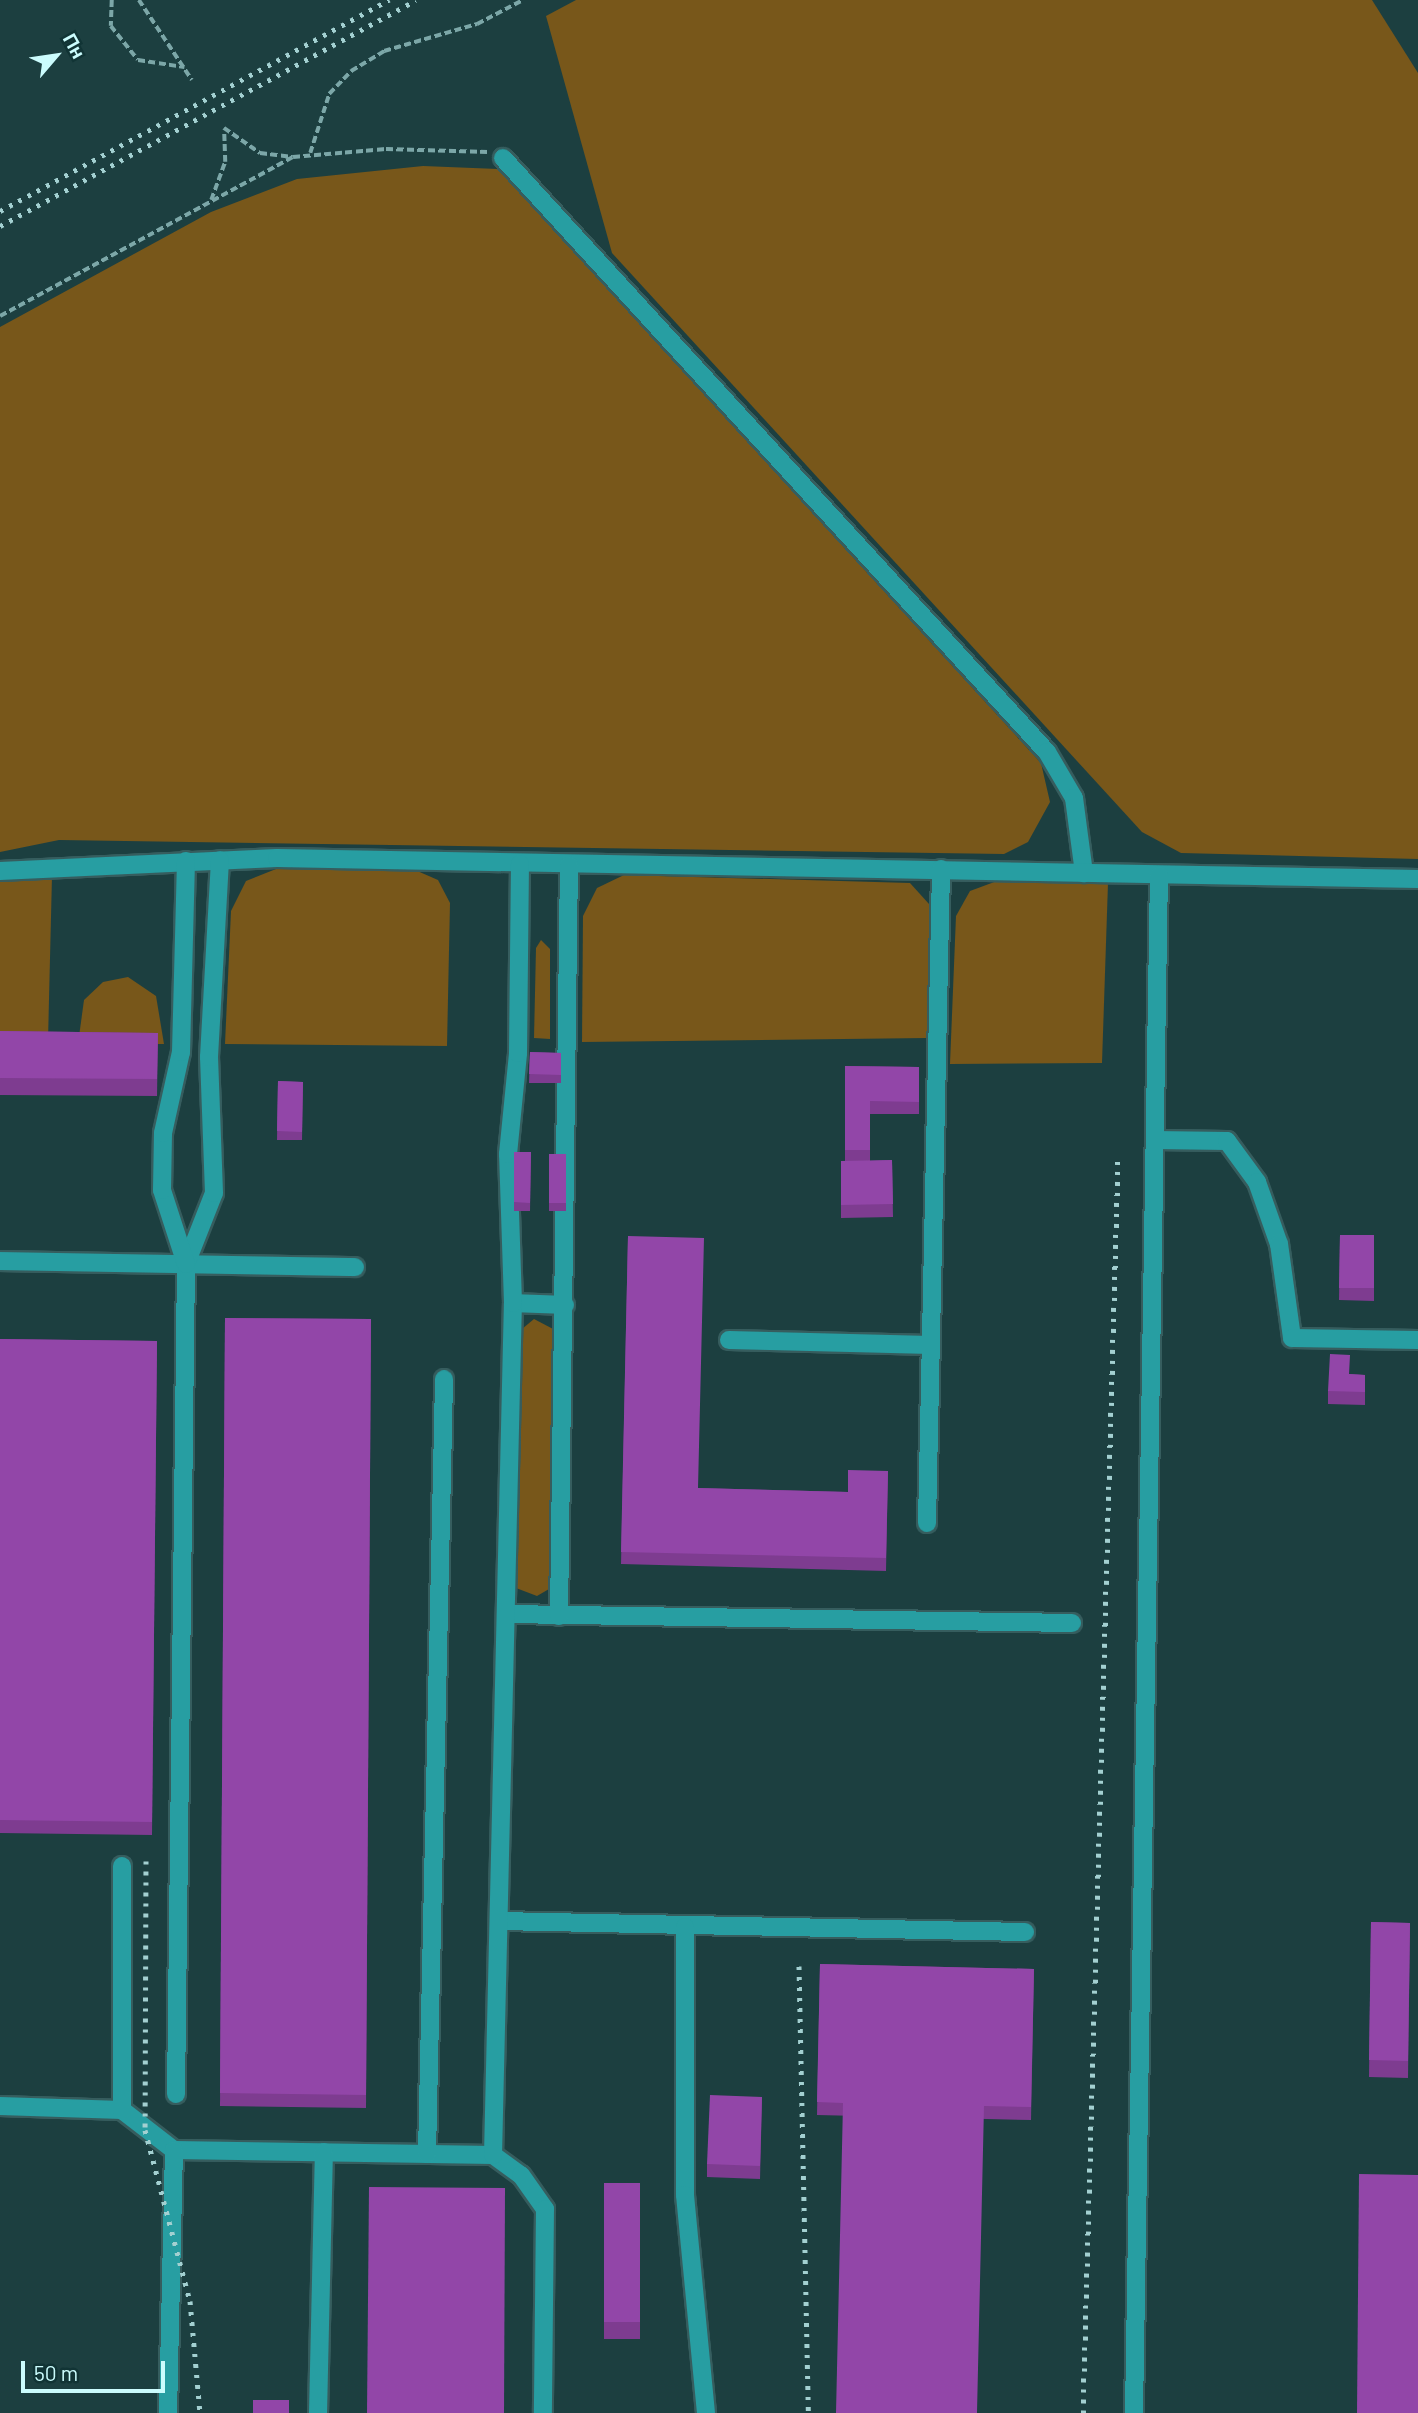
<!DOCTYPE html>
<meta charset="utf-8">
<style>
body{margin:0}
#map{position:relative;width:1418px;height:2413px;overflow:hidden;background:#1c3f40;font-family:Barlow,sans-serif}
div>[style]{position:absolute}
.green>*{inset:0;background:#78571a}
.path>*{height:3.5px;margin-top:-1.75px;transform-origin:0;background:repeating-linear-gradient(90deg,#7ca7a8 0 7px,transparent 0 10.5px)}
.roads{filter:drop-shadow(2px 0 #365d5e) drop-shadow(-2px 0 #365d5e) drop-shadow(0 2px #365d5e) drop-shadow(0 -2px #365d5e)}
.minor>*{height:18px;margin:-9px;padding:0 9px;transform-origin:9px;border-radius:9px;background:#279ea2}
.rail>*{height:5px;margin-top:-2.5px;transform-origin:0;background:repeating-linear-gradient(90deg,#a3d0d1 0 3.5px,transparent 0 10.5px)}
.wall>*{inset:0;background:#7e3c90}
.building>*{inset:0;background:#9246a8}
span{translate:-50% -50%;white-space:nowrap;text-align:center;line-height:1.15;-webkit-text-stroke:5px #113435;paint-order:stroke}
.north{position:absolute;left:21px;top:21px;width:70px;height:70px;-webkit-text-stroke:5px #113435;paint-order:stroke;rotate:61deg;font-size:19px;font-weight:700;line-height:28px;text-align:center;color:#cbfcfd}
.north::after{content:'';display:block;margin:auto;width:24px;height:32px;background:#cbfcfd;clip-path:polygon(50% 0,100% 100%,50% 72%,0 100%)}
.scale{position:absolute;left:21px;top:2361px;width:144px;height:32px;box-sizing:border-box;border:4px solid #cbfcfd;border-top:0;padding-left:9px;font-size:21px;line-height:24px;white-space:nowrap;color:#cbfcfd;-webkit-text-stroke:5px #113435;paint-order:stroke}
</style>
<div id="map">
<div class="green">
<i style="clip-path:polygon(576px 0,1372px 0,1418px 73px,1418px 859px,1181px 853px,1142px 832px,612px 253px,546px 16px)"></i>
<i style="clip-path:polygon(423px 166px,498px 169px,1041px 763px,1050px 802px,1028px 842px,1004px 854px,59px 840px,0 852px,0 327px,211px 212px,297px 179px)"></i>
<i style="clip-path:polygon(276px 869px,415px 870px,438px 880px,450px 903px,447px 1046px,225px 1044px,231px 911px,246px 881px)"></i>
<i style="clip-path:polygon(624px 875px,910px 883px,929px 904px,932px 919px,927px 1038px,582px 1042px,583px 916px,597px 888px)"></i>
<i style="clip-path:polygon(52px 876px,48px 1041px,0 1041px,0 882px)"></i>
<i style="clip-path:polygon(997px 881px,1108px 883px,1102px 1063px,950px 1064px,956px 916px,970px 891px)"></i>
<i style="clip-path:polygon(541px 940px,550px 949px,550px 1039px,534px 1038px,536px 948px)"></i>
<i style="clip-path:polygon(128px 977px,156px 996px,164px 1044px,78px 1044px,84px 1000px,103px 982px)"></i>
<i style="clip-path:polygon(534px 1319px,555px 1330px,549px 1589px,537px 1596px,516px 1588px,522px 1329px)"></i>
</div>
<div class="path">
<i style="left:112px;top:0;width:26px;rotate:92deg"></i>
<i style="left:111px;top:26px;width:43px;rotate:51.5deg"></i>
<i style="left:138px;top:60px;width:47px;rotate:8.7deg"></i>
<i style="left:139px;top:0;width:96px;rotate:56.5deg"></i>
<i style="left:224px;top:128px;width:44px;rotate:34.8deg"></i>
<i style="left:260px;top:153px;width:33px;rotate:7deg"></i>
<i style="left:310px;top:153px;width:62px;rotate:-72.1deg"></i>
<i style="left:329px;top:94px;width:32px;rotate:-46deg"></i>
<i style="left:351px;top:71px;width:39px;rotate:-31deg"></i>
<i style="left:384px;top:51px;width:97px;rotate:-16.2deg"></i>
<i style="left:477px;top:24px;width:52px;rotate:-27.6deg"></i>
<i style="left:211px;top:200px;width:40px;rotate:-69.8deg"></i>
<i style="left:225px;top:162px;width:32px;rotate:-92deg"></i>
<i style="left:0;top:316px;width:333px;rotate:-28.5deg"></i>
<i style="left:293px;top:157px;width:93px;rotate:-4.9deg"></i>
<i style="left:386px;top:149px;width:102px;rotate:1.7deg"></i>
</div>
<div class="roads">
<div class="minor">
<i style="left:503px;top:158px;width:805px;rotate:47.52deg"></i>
<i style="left:1047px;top:752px;width:53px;rotate:59.6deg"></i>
<i style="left:1074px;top:798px;width:76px;rotate:82.4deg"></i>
<i style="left:0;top:871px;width:277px;rotate:-2.7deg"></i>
<i style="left:277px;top:858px;width:1141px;rotate:1.05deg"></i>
<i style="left:1155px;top:1140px;width:72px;rotate:0.8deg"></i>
<i style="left:1227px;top:1141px;width:51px;rotate:53.8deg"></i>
<i style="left:1257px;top:1182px;width:66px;rotate:70.5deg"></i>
<i style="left:1279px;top:1244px;width:95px;rotate:82.1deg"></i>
<i style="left:1292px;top:1338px;width:126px;rotate:0.9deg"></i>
<i style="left:0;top:1261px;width:355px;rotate:1deg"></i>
<i style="left:186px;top:1264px;width:76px;rotate:-68.5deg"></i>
<i style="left:214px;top:1193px;width:136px;rotate:-92.1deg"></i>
<i style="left:209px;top:1057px;width:197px;rotate:-86.8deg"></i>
<i style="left:513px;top:1303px;width:52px;rotate:2.2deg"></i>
<i style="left:729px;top:1340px;width:202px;rotate:1.4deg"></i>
<i style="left:927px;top:1523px;width:654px;rotate:-88.77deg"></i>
<i style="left:506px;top:1614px;width:566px;rotate:0.91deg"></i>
<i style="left:559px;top:1616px;width:751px;rotate:-89.24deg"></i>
<i style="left:499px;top:1921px;width:526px;rotate:1.2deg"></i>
<i style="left:685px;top:1927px;width:268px;rotate:90deg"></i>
<i style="left:685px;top:2195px;width:219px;rotate:84.5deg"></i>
<i style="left:176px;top:2094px;width:830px;rotate:-89.31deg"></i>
<i style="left:186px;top:1264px;width:78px;rotate:-108deg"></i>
<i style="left:162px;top:1190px;width:57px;rotate:-89deg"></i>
<i style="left:163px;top:1133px;width:83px;rotate:-77.5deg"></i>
<i style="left:181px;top:1052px;width:191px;rotate:-88.5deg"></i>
<i style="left:0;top:2106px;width:122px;rotate:1.9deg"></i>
<i style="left:122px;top:2110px;width:66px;rotate:37.6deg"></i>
<i style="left:174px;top:2150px;width:319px;rotate:0.9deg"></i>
<i style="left:493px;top:2155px;width:34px;rotate:36deg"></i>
<i style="left:521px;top:2175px;width:42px;rotate:54.8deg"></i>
<i style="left:545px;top:2209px;width:204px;rotate:90.6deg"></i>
<i style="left:122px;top:2110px;width:244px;rotate:-90deg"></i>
<i style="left:427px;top:2154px;width:775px;rotate:-88.74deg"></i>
<i style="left:493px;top:2155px;width:852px;rotate:-88.66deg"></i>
<i style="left:513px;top:1303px;width:149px;rotate:-91.9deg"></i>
<i style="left:508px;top:1154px;width:101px;rotate:-84.3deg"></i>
<i style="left:518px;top:1053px;width:189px;rotate:-89.4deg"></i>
<i style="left:168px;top:2413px;width:263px;rotate:-88.7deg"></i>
<i style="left:318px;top:2413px;width:261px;rotate:-88.7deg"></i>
<i style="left:1134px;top:2413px;width:1538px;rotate:-89.07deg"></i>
</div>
</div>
<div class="rail">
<i style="left:0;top:211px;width:443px;rotate:-28.5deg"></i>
<i style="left:0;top:226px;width:473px;rotate:-28.5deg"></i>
<i style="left:146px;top:1861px;width:269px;rotate:90.2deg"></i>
<i style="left:145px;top:2130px;width:177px;rotate:75.3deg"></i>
<i style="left:190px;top:2301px;width:112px;rotate:84.9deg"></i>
<i style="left:799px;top:1966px;width:447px;rotate:88.8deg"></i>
<i style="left:1083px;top:2413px;width:1252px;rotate:-88.4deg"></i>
</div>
<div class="wall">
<i style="clip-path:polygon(0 1031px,158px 1033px,157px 1096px,0 1095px)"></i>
<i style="clip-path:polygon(530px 1052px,561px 1053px,561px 1083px,529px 1083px)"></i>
<i style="clip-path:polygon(845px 1066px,919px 1067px,919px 1114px,870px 1114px,870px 1161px,892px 1160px,893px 1217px,841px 1218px,841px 1161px,845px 1161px)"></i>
<i style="clip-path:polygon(278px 1081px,303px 1082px,302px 1140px,277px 1140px)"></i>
<i style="clip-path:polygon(514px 1152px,531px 1152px,530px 1211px,514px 1211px)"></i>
<i style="clip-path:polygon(549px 1154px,566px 1154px,566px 1211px,549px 1211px)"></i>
<i style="clip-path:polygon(1340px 1235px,1374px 1235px,1374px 1301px,1339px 1300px)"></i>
<i style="clip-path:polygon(628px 1236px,698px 1488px,848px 1492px,888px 1471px,886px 1571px,621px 1564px)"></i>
<i style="clip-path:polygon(225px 1318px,371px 1319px,366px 2108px,220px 2106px)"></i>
<i style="clip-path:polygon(0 1339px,157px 1341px,152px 1835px,0 1833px)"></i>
<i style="clip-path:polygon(1349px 1374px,1365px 1375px,1365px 1405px,1328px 1404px,1328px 1391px)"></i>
<i style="clip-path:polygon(1371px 1922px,1410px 1923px,1408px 2078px,1369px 2077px)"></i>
<i style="clip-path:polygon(820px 1964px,1034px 1969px,1031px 2120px,817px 2115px)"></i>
<i style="clip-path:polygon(762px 2097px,760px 2179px,707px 2177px,707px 2164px)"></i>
<i style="clip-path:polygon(604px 2183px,640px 2183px,640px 2339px,604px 2339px)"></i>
</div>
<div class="building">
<i style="clip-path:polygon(0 1031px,158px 1033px,157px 1079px,0 1078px)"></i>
<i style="clip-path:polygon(530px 1052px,561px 1053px,561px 1075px,529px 1074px)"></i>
<i style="clip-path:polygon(845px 1066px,919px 1067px,919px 1102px,870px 1101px,870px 1150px,845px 1150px)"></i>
<i style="clip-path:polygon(278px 1081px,303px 1082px,302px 1132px,277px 1131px)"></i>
<i style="clip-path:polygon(514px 1152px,531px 1152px,530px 1203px,514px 1202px)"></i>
<i style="clip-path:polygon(549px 1154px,566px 1154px,566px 1203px,549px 1203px)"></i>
<i style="clip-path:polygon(892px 1160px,893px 1204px,841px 1205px,841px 1161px)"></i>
<i style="clip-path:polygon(1340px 1235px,1374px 1235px,1374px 1288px,1339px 1288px)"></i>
<i style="clip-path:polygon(628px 1236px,704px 1238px,698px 1488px,848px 1492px,848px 1470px,888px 1471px,886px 1558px,621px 1552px)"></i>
<i style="clip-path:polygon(225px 1318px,371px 1319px,366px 2095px,220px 2093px)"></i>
<i style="clip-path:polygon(0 1339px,157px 1341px,152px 1822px,0 1820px)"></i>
<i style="clip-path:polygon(1330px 1354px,1350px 1355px,1349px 1374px,1365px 1375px,1365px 1392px,1328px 1391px)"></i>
<i style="clip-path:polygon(1371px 1922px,1410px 1923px,1408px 2061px,1369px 2060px)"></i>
<i style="clip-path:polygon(820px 1964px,1034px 1969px,1031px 2107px,984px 2106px,977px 2413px,836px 2413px,843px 2103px,817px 2102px)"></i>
<i style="clip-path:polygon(710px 2095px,762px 2097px,760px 2166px,707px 2164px)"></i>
<i style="clip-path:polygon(1359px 2174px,1418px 2175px,1418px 2413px,1357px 2413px)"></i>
<i style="clip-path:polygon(604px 2183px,640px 2183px,640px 2322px,604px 2322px)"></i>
<i style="clip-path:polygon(369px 2187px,505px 2188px,504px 2413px,367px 2413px)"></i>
<i style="clip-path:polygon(253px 2400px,289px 2400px,289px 2413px,253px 2413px)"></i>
</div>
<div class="north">Пн</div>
<div class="scale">50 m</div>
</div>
